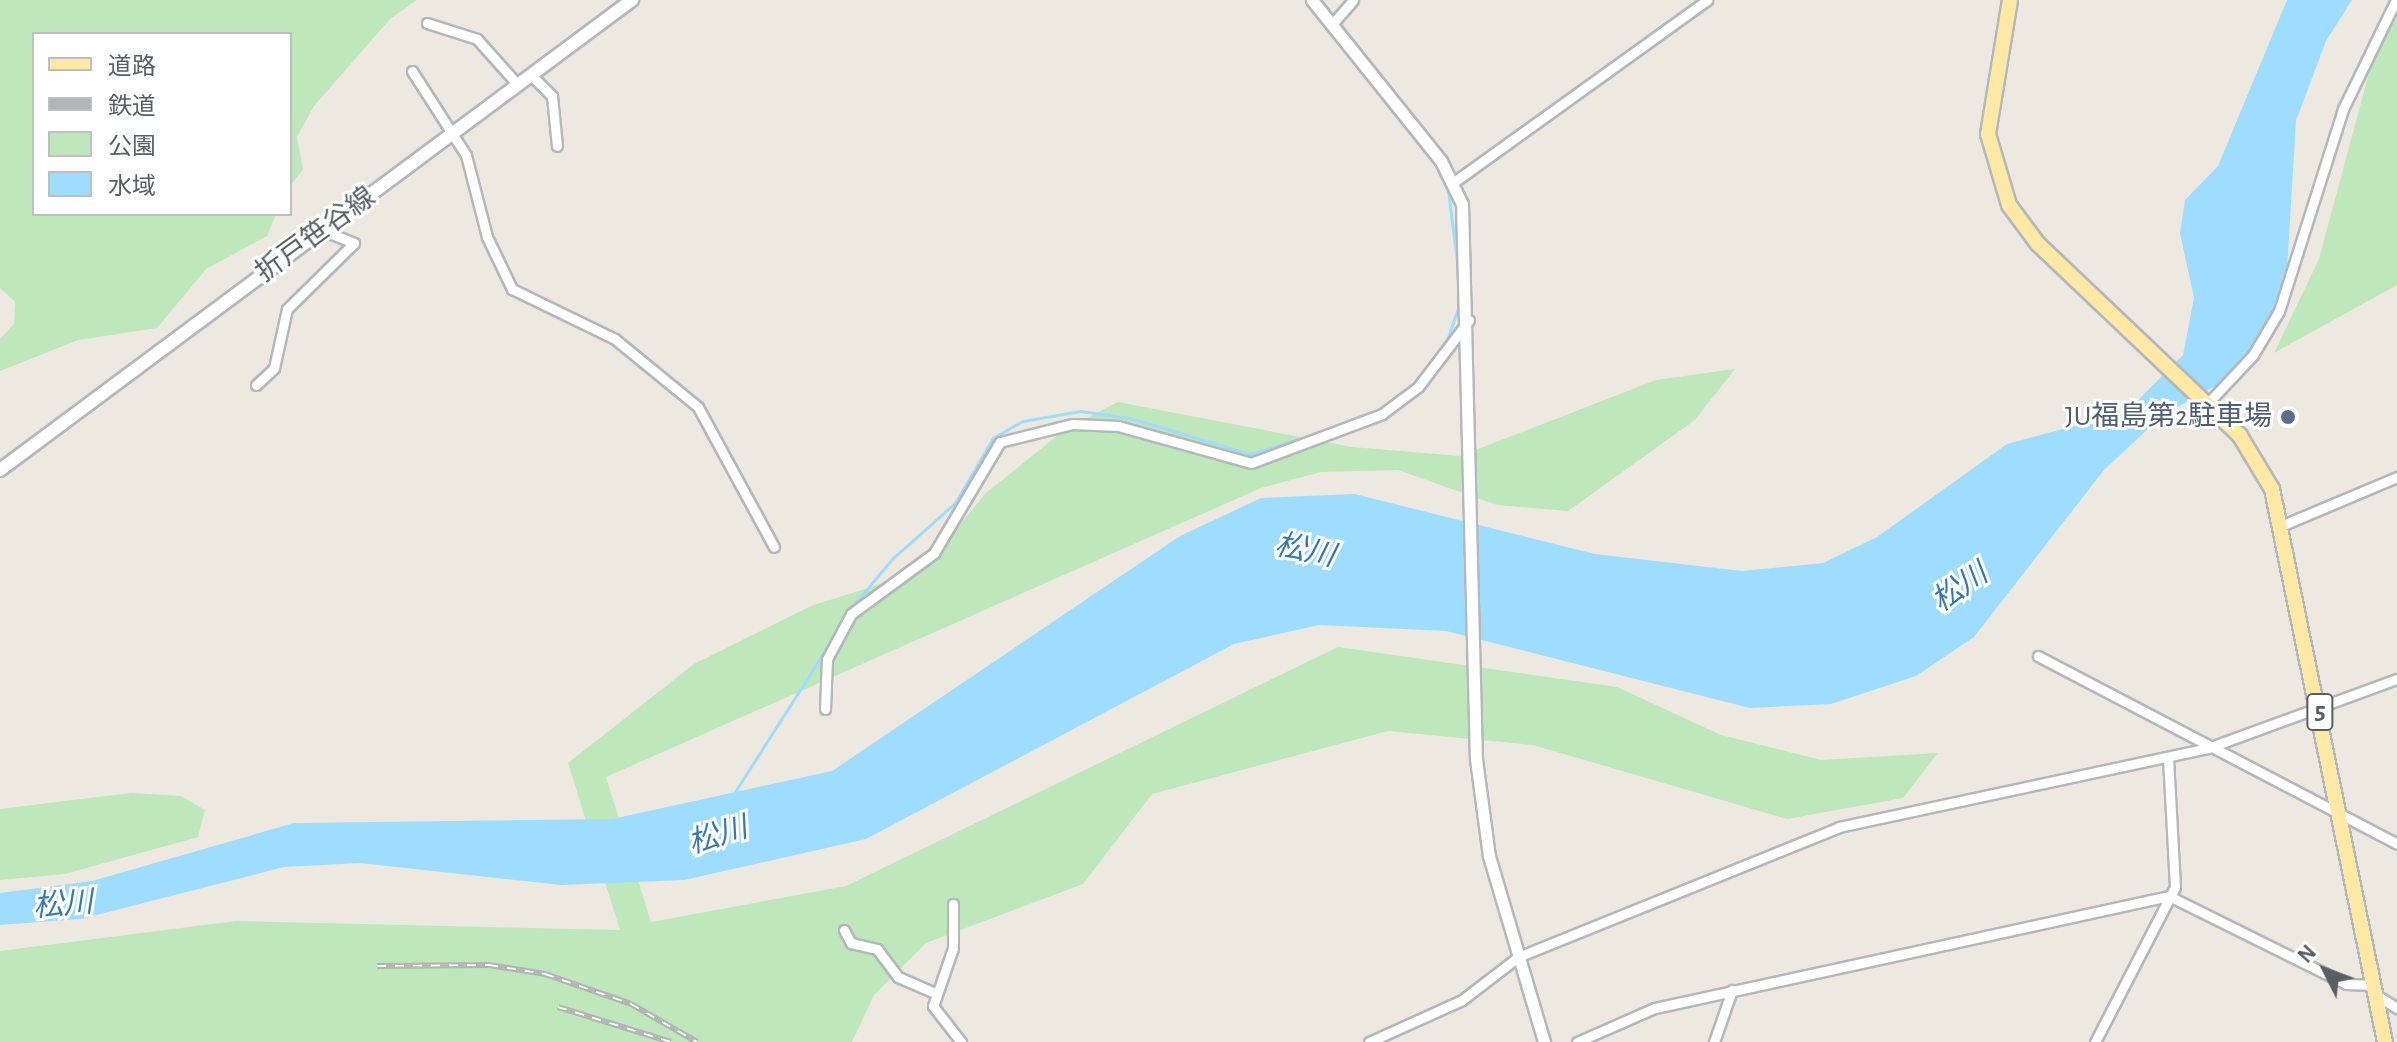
<!DOCTYPE html>
<meta charset="utf-8">
<style>
body{margin:0}
#map{position:relative;width:2397px;height:1042px;overflow:hidden;background:#ede9e1;font-family:"Alegreya Sans","Noto Sans JP",sans-serif}
div>[style]{position:absolute}
.green>*{inset:0;background:#bee7bb}
.water>*{inset:0;background:#9fddff}
.stream>*{height:3px;margin:-1.5px;padding:0 1.5px;transform-origin:1.5px;border-radius:1.5px;background:#9fddff}
.roads{filter:drop-shadow(2px 0 #b4b8bc) drop-shadow(-2px 0 #b4b8bc) drop-shadow(0 2px #b4b8bc) drop-shadow(0 -2px #b4b8bc)}
.minor>*{height:9px;margin:-4.5px;padding:0 4.5px;transform-origin:4.5px;border-radius:4.5px;background:#fff}
.tertiary>*{height:11px;margin:-5.5px;padding:0 5.5px;transform-origin:5.5px;border-radius:5.5px;background:#fff}
.secondary>*{height:12px;margin:-6px;padding:0 6px;transform-origin:6px;border-radius:6px;background:#fff}
.primary>*{height:14px;margin:-7px;padding:0 7px;transform-origin:7px;border-radius:7px;background:#ffe9a4}
.rail>*{height:6px;margin-top:-3px;transform-origin:0;background:repeating-linear-gradient(90deg,#fff 0 9px,#b2b3b4 0 18px);box-sizing:border-box;border-block:2px solid #b2b3b4}
.dots>*{width:22px;height:22px;translate:-50% -50%;box-sizing:border-box;border:4px solid #fff;border-radius:50%}
span{translate:-50% -50%;white-space:nowrap;text-align:center;line-height:1.15;-webkit-text-stroke:6px #fff;paint-order:stroke}
.shield-label span{padding:2px 6px;background:#fff;border:2px solid;border-radius:6px;-webkit-text-stroke-width:0}
.shield-label{font-size:26px;color:#595e63;font-weight:700}
.street-label{font-size:28px;color:#595e63}
.service-label{font-size:28px;color:#4e5e75}
.right{translate:-100% -50%;text-align:right}
.water-label{font-size:30px;color:#3579ad;font-style:italic}
.legend{position:absolute;left:32px;top:32px;width:260px;height:184px;box-sizing:border-box;background:#fff;border:2px solid #bdbfc1;margin:0;padding:10px 14px;list-style:none;font-size:24px;color:#595e63}
.legend li{display:flex;align-items:center;gap:16px;height:40px}
.legend b{width:40px;border:2px solid #bdbfc1}
.north{position:absolute;left:2285px;top:930px;width:80px;height:80px;-webkit-text-stroke:6px #fff;paint-order:stroke;rotate:312deg;font-size:22px;font-weight:700;line-height:32px;text-align:center;color:#595e63}
.north::after{content:'';display:block;margin:auto;width:28px;height:36px;background:#595e63;clip-path:polygon(50% 0,100% 100%,50% 72%,0 100%)}
</style>
<div id="map">
<div class="green">
<i style="clip-path:polygon(0 0,417px 0,390px 19px,314px 106px,297px 137px,303px 169px,290px 186px,290px 34px,34px 34px,34px 214px,276px 214px,267px 236px,206px 269px,157px 328px,78px 340px,0 371px,0 339px,14px 324px,15px 302px,0 288px)"></i>
<i style="clip-path:polygon(2397px 17px,2397px 285px,2274px 353px,2319px 259px,2373px 58px)"></i>
<i style="clip-path:polygon(1735px 369px,1695px 420px,1568px 511px,1497px 505px,1398px 470px,1321px 472px,1261px 488px,606px 777px,651px 922px,846px 886px,1338px 647px,1617px 687px,1721px 735px,1821px 760px,1938px 753px,1903px 798px,1787px 819px,1533px 745px,1388px 731px,1152px 794px,1083px 884px,926px 943px,874px 995px,852px 1042px,0 1042px,0 951px,236px 921px,620px 930px,568px 763px,694px 664px,811px 606px,922px 571px,985px 494px,1064px 430px,1118px 402px,1352px 447px,1460px 456px,1656px 380px)"></i>
<i style="clip-path:polygon(131px 793px,181px 796px,205px 810px,198px 837px,65px 874px,0 880px,0 809px)"></i>
</div>
<div class="water">
<i style="clip-path:polygon(2287px 0,2352px 0,2326px 41px,2296px 121px,2286px 287px,2261px 339px,2224px 381px,2163px 415px,2104px 470px,1974px 637px,1916px 676px,1831px 704px,1750px 708px,1446px 631px,1319px 625px,1234px 644px,866px 839px,684px 880px,561px 885px,360px 863px,284px 867px,81px 919px,0 925px,0 893px,92px 881px,294px 823px,612px 819px,832px 771px,1180px 536px,1261px 498px,1355px 494px,1595px 554px,1742px 571px,1823px 563px,1877px 537px,2007px 444px,2126px 412px,2183px 355px,2194px 298px,2180px 233px,2185px 200px,2218px 166px)"></i>
</div>
<div class="stream">
<i style="left:1462px;top:171px;width:291px;rotate:-36deg"></i>
<i style="left:1447px;top:183px;width:87px;rotate:82.7deg"></i>
<i style="left:1446px;top:343px;width:40px;rotate:-71.1deg"></i>
<i style="left:1409px;top:389px;width:21px;rotate:-47deg"></i>
<i style="left:850px;top:609px;width:67px;rotate:-49.9deg"></i>
<i style="left:893px;top:558px;width:83px;rotate:-41.6deg"></i>
<i style="left:955px;top:503px;width:75px;rotate:-59.7deg"></i>
<i style="left:993px;top:438px;width:34px;rotate:-30deg"></i>
<i style="left:1023px;top:421px;width:58px;rotate:-10deg"></i>
<i style="left:1080px;top:411px;width:50px;rotate:8deg"></i>
<i style="left:1130px;top:418px;width:125px;rotate:16.7deg"></i>
<i style="left:1250px;top:454px;width:66px;rotate:-16.8deg"></i>
<i style="left:731px;top:798px;width:196px;rotate:-57.5deg"></i>
</div>
<div class="roads">
<div class="minor">
<i style="left:1334px;top:22px;width:29px;rotate:-49deg"></i>
<i style="left:427px;top:23px;width:52px;rotate:17.7deg"></i>
<i style="left:477px;top:39px;width:62px;rotate:48.3deg"></i>
<i style="left:412px;top:71px;width:100px;rotate:57.3deg"></i>
<i style="left:466px;top:155px;width:85px;rotate:75.6deg"></i>
<i style="left:487px;top:237px;width:58px;rotate:64.3deg"></i>
<i style="left:512px;top:289px;width:114px;rotate:25.9deg"></i>
<i style="left:615px;top:339px;width:107px;rotate:39.3deg"></i>
<i style="left:698px;top:407px;width:159px;rotate:61.5deg"></i>
<i style="left:531px;top:75px;width:30px;rotate:45deg"></i>
<i style="left:552px;top:96px;width:50px;rotate:84.3deg"></i>
<i style="left:1454px;top:182px;width:312px;rotate:-35.7deg"></i>
<i style="left:256px;top:385px;width:25px;rotate:-43deg"></i>
<i style="left:274px;top:368px;width:60px;rotate:-77.6deg"></i>
<i style="left:287px;top:309px;width:94px;rotate:-44.6deg"></i>
<i style="left:354px;top:243px;width:35px;rotate:-158deg"></i>
<i style="left:2207px;top:404px;width:67px;rotate:-46.8deg"></i>
<i style="left:2253px;top:355px;width:51px;rotate:-59.4deg"></i>
<i style="left:2279px;top:311px;width:212px;rotate:-72.4deg"></i>
<i style="left:2343px;top:109px;width:121px;rotate:-64.1deg"></i>
<i style="left:2283px;top:525px;width:124px;rotate:-22.8deg"></i>
<i style="left:2038px;top:656px;width:405px;rotate:27.6deg"></i>
<i style="left:825px;top:709px;width:50px;rotate:-87.7deg"></i>
<i style="left:827px;top:659px;width:51px;rotate:-61.9deg"></i>
<i style="left:851px;top:614px;width:103px;rotate:-36.3deg"></i>
<i style="left:934px;top:553px;width:129px;rotate:-59.3deg"></i>
<i style="left:1000px;top:442px;width:75px;rotate:-13.9deg"></i>
<i style="left:1073px;top:424px;width:45px;rotate:2.5deg"></i>
<i style="left:1118px;top:426px;width:138px;rotate:15.5deg"></i>
<i style="left:1251px;top:463px;width:140px;rotate:-20.5deg"></i>
<i style="left:1382px;top:414px;width:45px;rotate:-36.9deg"></i>
<i style="left:1418px;top:387px;width:84px;rotate:-52.7deg"></i>
<i style="left:953px;top:904px;width:44px;rotate:90deg"></i>
<i style="left:953px;top:948px;width:61px;rotate:109deg"></i>
<i style="left:933px;top:1006px;width:46px;rotate:52.1deg"></i>
<i style="left:844px;top:930px;width:15px;rotate:62deg"></i>
<i style="left:851px;top:943px;width:27px;rotate:13deg"></i>
<i style="left:877px;top:949px;width:35px;rotate:53deg"></i>
<i style="left:898px;top:977px;width:40px;rotate:23.4deg"></i>
<i style="left:2376px;top:995px;width:25px;rotate:32deg"></i>
<i style="left:1369px;top:1042px;width:102px;rotate:-24.3deg"></i>
<i style="left:1462px;top:1000px;width:71px;rotate:-37.5deg"></i>
<i style="left:1518px;top:957px;width:346px;rotate:-22deg"></i>
<i style="left:1839px;top:827px;width:377px;rotate:-12.1deg"></i>
<i style="left:2208px;top:748px;width:201px;rotate:-20.1deg"></i>
<i style="left:1577px;top:1042px;width:85px;rotate:-23.6deg"></i>
<i style="left:1655px;top:1008px;width:526px;rotate:-12.29deg"></i>
<i style="left:2169px;top:896px;width:198px;rotate:26.4deg"></i>
<i style="left:2346px;top:984px;width:28px;rotate:2deg"></i>
<i style="left:1714px;top:1042px;width:55px;rotate:-70.9deg"></i>
<i style="left:2095px;top:1042px;width:174px;rotate:-62.7deg"></i>
<i style="left:2175px;top:887px;width:130px;rotate:-93.1deg"></i>
</div>
<div class="tertiary">
<i style="left:1312px;top:0;width:206px;rotate:51.3deg"></i>
<i style="left:1441px;top:161px;width:48px;rotate:64deg"></i>
<i style="left:1462px;top:204px;width:555px;rotate:88.56deg"></i>
<i style="left:1476px;top:759px;width:98px;rotate:82.4deg"></i>
<i style="left:1489px;top:856px;width:194px;rotate:73.5deg"></i>
</div>
<div class="secondary">
<i style="left:0;top:470px;width:788px;rotate:-36.64deg"></i>
</div>
<div class="primary">
<i style="left:2010px;top:0;width:136px;rotate:99.3deg"></i>
<i style="left:1988px;top:134px;width:74px;rotate:73.5deg"></i>
<i style="left:2009px;top:205px;width:49px;rotate:53.4deg"></i>
<i style="left:2038px;top:244px;width:279px;rotate:43.5deg"></i>
<i style="left:2240px;top:436px;width:62px;rotate:58.9deg"></i>
<i style="left:2272px;top:489px;width:564px;rotate:78.45deg"></i>
</div>
</div>
<div class="rail">
<i style="left:377px;top:966px;width:112px;rotate:-0.5deg"></i>
<i style="left:489px;top:965px;width:57px;rotate:9.1deg"></i>
<i style="left:545px;top:974px;width:91px;rotate:19.2deg"></i>
<i style="left:631px;top:1004px;width:76px;rotate:29.9deg"></i>
<i style="left:558px;top:1007px;width:118px;rotate:17.2deg"></i>
</div>
<div class="dots">
<i style="left:2288px;top:417px;background:#5c6f8a"></i>
</div>
<div class="shield-label">
<span style="left:2320px;top:712px">5</span>
</div>
<div class="street-label">
<span style="left:316px;top:235px;rotate:-36deg">折戸笹谷線</span>
</div>
<div class="service-label">
<span class="right" style="left:2272px;top:417px">JU福島第2駐車場</span>
</div>
<div class="water-label">
<span style="left:1305px;top:551px;rotate:12deg">松川</span>
<span style="left:1960px;top:588px;rotate:-35deg">松川</span>
<span style="left:718px;top:836px;rotate:-17deg">松川</span>
<span style="left:63px;top:905px;rotate:-5deg">松川</span>
</div>
<ul class="legend">
<li><b style="height:10px;background:#ffe9a4"></b>道路</li>
<li><b style="height:10px;background:#b2b3b4"></b>鉄道</li>
<li><b style="height:22px;background:#bee7bb"></b>公園</li>
<li><b style="height:22px;background:#9fddff"></b>水域</li>
</ul>
<div class="north">N</div>
</div>
